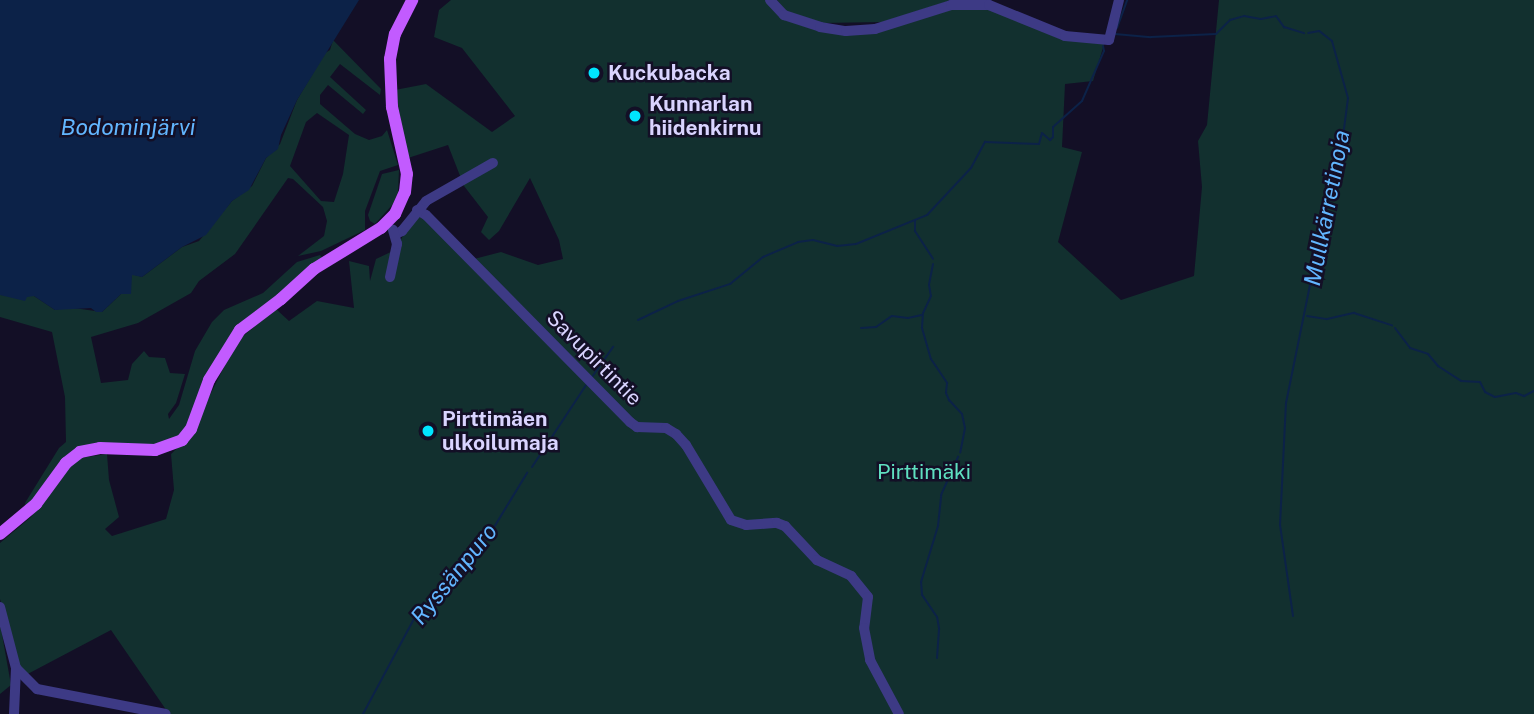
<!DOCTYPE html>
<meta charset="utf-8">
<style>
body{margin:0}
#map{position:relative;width:1534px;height:714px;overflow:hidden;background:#130f26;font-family:"Public Sans",sans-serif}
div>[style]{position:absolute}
.green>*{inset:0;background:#12302f}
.water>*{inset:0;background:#0c2248}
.stream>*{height:2px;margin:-1px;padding:0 1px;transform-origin:1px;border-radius:1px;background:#0c2248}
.minor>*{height:10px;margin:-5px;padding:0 5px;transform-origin:5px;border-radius:5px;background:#3d3a85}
.major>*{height:12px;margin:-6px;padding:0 6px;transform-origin:6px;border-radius:6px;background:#c25bff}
.dots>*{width:19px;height:19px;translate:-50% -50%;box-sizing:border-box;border:4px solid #130f26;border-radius:50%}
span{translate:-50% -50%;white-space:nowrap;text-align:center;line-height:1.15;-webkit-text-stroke:5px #130f26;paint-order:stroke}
.poi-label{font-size:21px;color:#d9d4ff;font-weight:700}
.left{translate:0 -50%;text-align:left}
.street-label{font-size:21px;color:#d9d4ff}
.park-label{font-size:21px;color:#5fe0c0}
.water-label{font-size:23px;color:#62b6ff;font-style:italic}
</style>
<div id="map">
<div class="green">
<i style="clip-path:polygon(451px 0,768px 0,781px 15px,843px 35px,951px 9px,990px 10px,1063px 38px,1105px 41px,1093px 81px,1065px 84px,1062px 147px,1082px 152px,1058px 242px,1121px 300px,1194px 276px,1202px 187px,1198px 141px,1207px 125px,1219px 0,1534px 0,1534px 714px,169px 714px,111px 630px,22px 677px,0 599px,0 543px,31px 517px,63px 473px,80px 458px,107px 454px,109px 480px,119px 517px,105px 529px,112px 536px,166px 519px,174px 490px,171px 454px,189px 437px,237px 341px,276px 309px,289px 321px,317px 301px,354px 308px,349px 261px,369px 266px,370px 281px,376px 259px,395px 250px,419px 207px,474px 259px,501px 252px,538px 265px,563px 259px,559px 240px,530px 178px,499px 231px,489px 240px,481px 232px,488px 217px,464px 186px,448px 145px,408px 158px,395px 90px,426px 84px,492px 132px,515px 116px,462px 48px,434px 37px,439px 10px)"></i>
<i style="clip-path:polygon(777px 0,948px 0,949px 1px,883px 22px,822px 23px,786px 11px)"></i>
<i style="clip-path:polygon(evenodd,333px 40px,381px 89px,380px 95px,340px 64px,330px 77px,366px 110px,363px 114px,328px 85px,320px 95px,320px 104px,355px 134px,369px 140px,382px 136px,387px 130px,398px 165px,380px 171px,365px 211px,365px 230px,321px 251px,298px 256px,324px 236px,327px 221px,323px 207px,293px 179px,288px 178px,235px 254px,199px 281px,191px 293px,138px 323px,91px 337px,101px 383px,128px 380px,132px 364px,144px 351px,149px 357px,165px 358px,170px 373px,185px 374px,176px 403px,168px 414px,169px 419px,179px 405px,195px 351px,212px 322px,224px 310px,263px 293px,297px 262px,320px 255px,323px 259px,242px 324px,190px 425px,172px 444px,81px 449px,27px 510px,25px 503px,59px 448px,66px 442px,65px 397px,52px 332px,0 317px,0 295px,34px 296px,55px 310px,67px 307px,102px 312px,121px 294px,129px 293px,132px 274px,142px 277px,182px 247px,199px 241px,232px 201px,252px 186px,266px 158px,280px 144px,297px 100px,325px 53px,330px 50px,333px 40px,317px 113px,349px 135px,343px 174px,334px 202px,321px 201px,290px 166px,306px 122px,317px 113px)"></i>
<i style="clip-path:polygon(399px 170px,398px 192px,393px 204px,375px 224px,370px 221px,368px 215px,382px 174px)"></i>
<i style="clip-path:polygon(0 623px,11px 685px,0 694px)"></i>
</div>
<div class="water">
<i style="clip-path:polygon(0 0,359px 0,297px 100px,281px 135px,278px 149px,266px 158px,249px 190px,232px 201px,206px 235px,182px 247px,142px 277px,132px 275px,131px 294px,121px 294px,102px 312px,96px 312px,91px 308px,55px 310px,34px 296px,27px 297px,25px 301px,0 295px)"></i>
</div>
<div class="stream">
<i style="left:1117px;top:28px;width:30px;rotate:-70deg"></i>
<i style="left:1115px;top:34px;width:36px;rotate:5deg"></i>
<i style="left:1151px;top:37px;width:65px;rotate:-2.6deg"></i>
<i style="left:1216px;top:34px;width:20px;rotate:-45deg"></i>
<i style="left:1230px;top:20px;width:15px;rotate:-16deg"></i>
<i style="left:1244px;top:16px;width:17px;rotate:10deg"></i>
<i style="left:1261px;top:19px;width:15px;rotate:-11deg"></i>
<i style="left:1276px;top:16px;width:14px;rotate:54deg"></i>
<i style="left:1284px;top:27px;width:21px;rotate:17deg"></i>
<i style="left:915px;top:220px;width:11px;rotate:90deg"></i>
<i style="left:915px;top:231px;width:33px;rotate:57deg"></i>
<i style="left:933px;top:264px;width:21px;rotate:101deg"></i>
<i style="left:929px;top:285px;width:11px;rotate:80deg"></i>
<i style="left:931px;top:296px;width:19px;rotate:115deg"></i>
<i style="left:923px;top:313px;width:15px;rotate:94deg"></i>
<i style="left:922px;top:328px;width:32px;rotate:74deg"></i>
<i style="left:931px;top:359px;width:29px;rotate:56deg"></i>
<i style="left:947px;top:383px;width:10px;rotate:96deg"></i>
<i style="left:946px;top:393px;width:8px;rotate:67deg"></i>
<i style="left:949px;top:400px;width:19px;rotate:47deg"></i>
<i style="left:962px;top:414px;width:14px;rotate:78deg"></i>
<i style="left:965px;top:428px;width:25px;rotate:101deg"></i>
<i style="left:1307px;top:316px;width:20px;rotate:9deg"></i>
<i style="left:1327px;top:319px;width:28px;rotate:-13deg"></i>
<i style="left:1354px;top:313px;width:40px;rotate:18deg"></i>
<i style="left:638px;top:320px;width:44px;rotate:-25.4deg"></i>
<i style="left:678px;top:301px;width:55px;rotate:-18.1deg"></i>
<i style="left:730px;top:284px;width:43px;rotate:-39.3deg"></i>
<i style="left:763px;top:257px;width:38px;rotate:-23deg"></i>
<i style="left:798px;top:242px;width:15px;rotate:-8deg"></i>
<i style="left:813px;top:240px;width:25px;rotate:14deg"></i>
<i style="left:837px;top:246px;width:19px;rotate:-6deg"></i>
<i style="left:856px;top:244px;width:77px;rotate:-22.2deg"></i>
<i style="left:927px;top:215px;width:64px;rotate:-46.9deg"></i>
<i style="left:971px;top:168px;width:30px;rotate:-62deg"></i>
<i style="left:985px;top:142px;width:54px;rotate:2.1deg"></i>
<i style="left:1039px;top:144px;width:11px;rotate:-75deg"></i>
<i style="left:1042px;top:133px;width:11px;rotate:41deg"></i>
<i style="left:1050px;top:140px;width:4px;rotate:-45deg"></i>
<i style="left:1053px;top:137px;width:10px;rotate:-90deg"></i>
<i style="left:1053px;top:127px;width:39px;rotate:-42deg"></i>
<i style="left:1082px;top:101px;width:55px;rotate:-66.3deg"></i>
<i style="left:1104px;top:51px;width:5px;rotate:-101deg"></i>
<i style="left:861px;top:328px;width:15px;rotate:-4deg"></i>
<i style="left:876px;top:327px;width:19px;rotate:-35deg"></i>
<i style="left:892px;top:316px;width:16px;rotate:7deg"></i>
<i style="left:908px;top:318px;width:14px;rotate:-12deg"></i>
<i style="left:1395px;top:328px;width:25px;rotate:53deg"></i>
<i style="left:1410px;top:348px;width:19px;rotate:18deg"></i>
<i style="left:1428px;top:354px;width:16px;rotate:50deg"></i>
<i style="left:1438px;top:366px;width:27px;rotate:33deg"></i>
<i style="left:1461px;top:381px;width:19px;rotate:3deg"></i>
<i style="left:1480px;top:382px;width:11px;rotate:63deg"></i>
<i style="left:1485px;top:392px;width:11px;rotate:27deg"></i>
<i style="left:1495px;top:397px;width:21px;rotate:-11deg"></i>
<i style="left:1516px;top:393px;width:9px;rotate:21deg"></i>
<i style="left:1524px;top:396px;width:11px;rotate:-27deg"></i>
<i style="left:592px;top:377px;width:37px;rotate:-55deg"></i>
<i style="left:532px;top:467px;width:98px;rotate:-56.6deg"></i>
<i style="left:1293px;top:616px;width:92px;rotate:-98.1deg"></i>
<i style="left:1280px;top:525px;width:122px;rotate:-87.2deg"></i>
<i style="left:1286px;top:403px;width:176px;rotate:-78.5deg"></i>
<i style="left:1321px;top:231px;width:81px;rotate:-75.8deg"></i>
<i style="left:1341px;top:152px;width:54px;rotate:-82.6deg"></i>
<i style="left:1348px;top:98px;width:59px;rotate:-105.7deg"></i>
<i style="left:1332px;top:41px;width:16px;rotate:-142deg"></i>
<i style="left:1319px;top:31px;width:11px;rotate:170deg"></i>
<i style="left:937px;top:658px;width:30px;rotate:-86deg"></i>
<i style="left:939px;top:628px;width:11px;rotate:-100deg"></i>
<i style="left:937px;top:617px;width:27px;rotate:-124deg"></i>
<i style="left:922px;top:595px;width:13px;rotate:-94deg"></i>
<i style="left:921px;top:582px;width:59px;rotate:-73.1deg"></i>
<i style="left:938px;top:526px;width:31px;rotate:-84deg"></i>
<i style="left:941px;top:495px;width:42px;rotate:-65.9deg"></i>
<i style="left:363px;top:714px;width:110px;rotate:-61.8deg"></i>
<i style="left:415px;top:617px;width:97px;rotate:-46.3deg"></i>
<i style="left:482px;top:547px;width:87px;rotate:-58.7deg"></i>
</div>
<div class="minor">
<i style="left:770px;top:0;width:21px;rotate:47deg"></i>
<i style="left:784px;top:15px;width:38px;rotate:18deg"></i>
<i style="left:820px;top:27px;width:26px;rotate:9deg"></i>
<i style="left:846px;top:31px;width:29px;rotate:-4deg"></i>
<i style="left:875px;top:29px;width:80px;rotate:-17.5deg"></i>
<i style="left:951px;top:5px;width:38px"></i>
<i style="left:989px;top:5px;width:82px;rotate:22.2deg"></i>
<i style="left:1065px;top:36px;width:44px;rotate:5.2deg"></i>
<i style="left:1109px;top:40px;width:41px;rotate:-76deg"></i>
<i style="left:417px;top:210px;width:10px;rotate:29deg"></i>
<i style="left:426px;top:215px;width:291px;rotate:45.4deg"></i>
<i style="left:630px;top:422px;width:9px;rotate:36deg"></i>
<i style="left:637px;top:427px;width:29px;rotate:2deg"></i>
<i style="left:666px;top:428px;width:12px;rotate:31deg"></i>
<i style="left:676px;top:434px;width:15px;rotate:48deg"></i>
<i style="left:686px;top:445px;width:87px;rotate:59deg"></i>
<i style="left:731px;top:520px;width:16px;rotate:18deg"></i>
<i style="left:746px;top:525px;width:31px;rotate:-4deg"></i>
<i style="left:777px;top:523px;width:9px;rotate:21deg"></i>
<i style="left:785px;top:526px;width:47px;rotate:46.7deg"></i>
<i style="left:817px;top:560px;width:38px;rotate:25deg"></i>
<i style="left:851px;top:576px;width:27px;rotate:51deg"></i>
<i style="left:868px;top:597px;width:31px;rotate:97deg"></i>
<i style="left:864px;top:628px;width:33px;rotate:79deg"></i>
<i style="left:870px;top:660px;width:61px;rotate:61.8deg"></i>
<i style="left:396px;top:234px;width:7px;rotate:-27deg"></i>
<i style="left:402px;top:231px;width:38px;rotate:-51deg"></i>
<i style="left:426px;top:201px;width:77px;rotate:-29.6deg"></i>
<i style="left:390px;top:277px;width:34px;rotate:-78deg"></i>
<i style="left:397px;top:244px;width:15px;rotate:-106deg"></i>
<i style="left:0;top:607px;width:63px;rotate:75.3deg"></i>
<i style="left:16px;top:668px;width:46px;rotate:92.5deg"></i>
<i style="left:16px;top:668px;width:30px;rotate:45deg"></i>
<i style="left:37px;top:689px;width:131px;rotate:11deg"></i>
</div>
<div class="major">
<i style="left:0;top:534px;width:47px;rotate:-39.8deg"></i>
<i style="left:36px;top:504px;width:51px;rotate:-53.8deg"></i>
<i style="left:66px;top:463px;width:18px;rotate:-38deg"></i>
<i style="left:80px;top:452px;width:20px;rotate:-11deg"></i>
<i style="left:100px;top:448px;width:55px;rotate:2.1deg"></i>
<i style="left:155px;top:450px;width:29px;rotate:-20deg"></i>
<i style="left:182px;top:440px;width:14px;rotate:-51deg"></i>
<i style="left:191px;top:429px;width:52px;rotate:-69.8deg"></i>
<i style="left:209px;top:380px;width:59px;rotate:-58.2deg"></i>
<i style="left:240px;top:330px;width:51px;rotate:-37.1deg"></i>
<i style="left:281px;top:299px;width:45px;rotate:-42.3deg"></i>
<i style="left:314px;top:269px;width:79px;rotate:-31.5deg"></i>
<i style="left:381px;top:228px;width:20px;rotate:-45deg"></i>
<i style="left:395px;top:214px;width:24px;rotate:-66deg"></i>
<i style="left:405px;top:192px;width:18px;rotate:-84deg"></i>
<i style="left:407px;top:174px;width:69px;rotate:-102.6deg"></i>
<i style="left:392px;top:107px;width:48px;rotate:-92.4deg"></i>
<i style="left:390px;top:59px;width:25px;rotate:-79deg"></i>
<i style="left:395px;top:34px;width:38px;rotate:-63deg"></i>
</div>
<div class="dots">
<i style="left:594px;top:73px;background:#00e5ff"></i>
<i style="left:635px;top:116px;background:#00e5ff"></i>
<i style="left:428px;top:431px;background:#00e5ff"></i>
</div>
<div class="poi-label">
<span class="left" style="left:608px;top:73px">Kuckubacka</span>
<span class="left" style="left:649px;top:116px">Kunnarlan<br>hiidenkirnu</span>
<span class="left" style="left:442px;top:431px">Pirttimäen<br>ulkoilumaja</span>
</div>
<div class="street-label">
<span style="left:594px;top:358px;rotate:45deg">Savupirtintie</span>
</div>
<div class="park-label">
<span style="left:924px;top:472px">Pirttimäki</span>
</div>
<div class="water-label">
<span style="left:128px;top:127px">Bodominjärvi</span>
<span style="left:1327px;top:208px;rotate:-79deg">Mullkärretinoja</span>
<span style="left:454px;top:574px;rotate:-51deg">Ryssänpuro</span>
</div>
</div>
